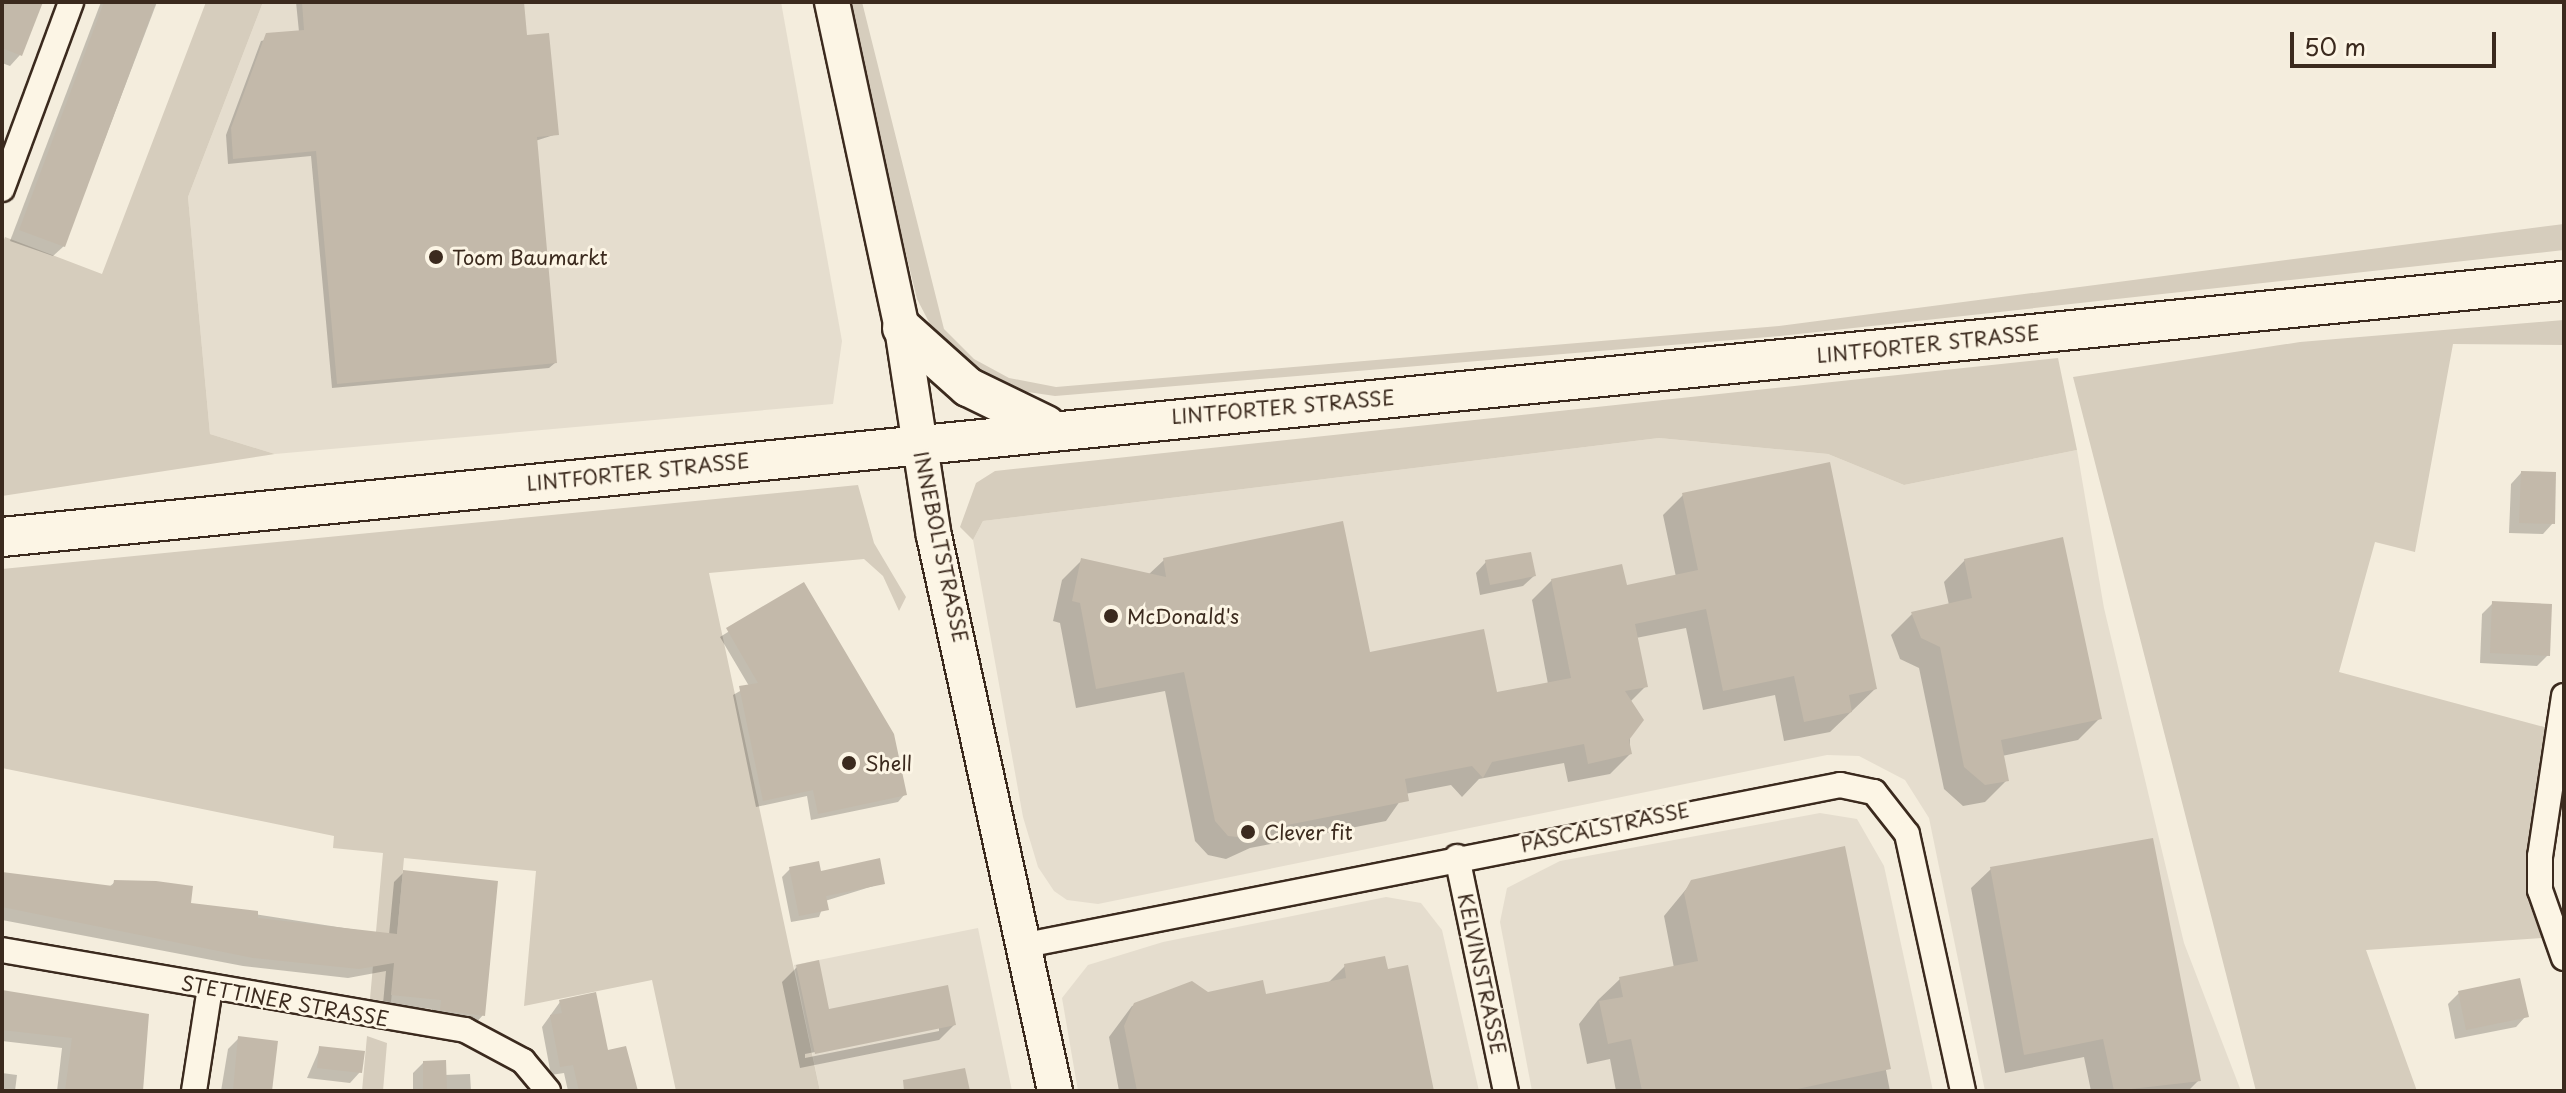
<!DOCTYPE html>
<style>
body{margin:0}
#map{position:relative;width:2566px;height:1093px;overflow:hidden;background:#f4eddd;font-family:"Playpen Sans",sans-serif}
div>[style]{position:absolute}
.built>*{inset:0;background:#e5ddce}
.green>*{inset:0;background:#d6cdbd}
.shadow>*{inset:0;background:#0003}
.building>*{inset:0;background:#c3b9aa}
.roads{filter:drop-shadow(2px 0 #3b2a1e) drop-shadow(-2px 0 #3b2a1e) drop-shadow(0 2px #3b2a1e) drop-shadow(0 -2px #3b2a1e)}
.street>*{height:24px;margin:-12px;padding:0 12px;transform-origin:12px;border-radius:12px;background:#fcf5e5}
.secondary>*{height:34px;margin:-17px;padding:0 17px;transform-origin:17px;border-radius:17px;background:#fcf5e5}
.primary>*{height:38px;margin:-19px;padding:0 19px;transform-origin:19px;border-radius:19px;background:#fcf5e5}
.dots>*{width:22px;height:22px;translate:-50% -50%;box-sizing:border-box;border:4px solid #fcf5e5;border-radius:50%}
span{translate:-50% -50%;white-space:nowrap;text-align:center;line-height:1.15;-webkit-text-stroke:6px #fcf5e5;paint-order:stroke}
.poi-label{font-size:20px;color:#3b2a1e}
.left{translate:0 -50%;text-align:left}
.street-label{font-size:20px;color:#3b2a1e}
.frame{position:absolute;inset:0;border:4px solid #3b2a1e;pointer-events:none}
.scale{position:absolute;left:2290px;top:32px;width:206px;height:36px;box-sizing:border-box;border:4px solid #3b2a1e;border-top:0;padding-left:10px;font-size:24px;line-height:28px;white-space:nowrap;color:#3b2a1e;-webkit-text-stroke:6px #fcf5e5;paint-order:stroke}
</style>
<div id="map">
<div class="built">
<i style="clip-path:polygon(263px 2px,781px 2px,842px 341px,833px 404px,275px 454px,210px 434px,188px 197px)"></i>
<i style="clip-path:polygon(1659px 438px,1828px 454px,1904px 485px,2077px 450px,2104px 608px,2184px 943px,2241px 1091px,1985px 1091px,1929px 818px,1905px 780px,1859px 756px,1827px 755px,1098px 904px,1067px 900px,1054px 891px,1038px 867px,1023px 817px,973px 540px,983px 521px)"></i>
<i style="clip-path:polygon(1820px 813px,1857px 819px,1884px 866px,1933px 1091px,1532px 1091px,1500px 922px,1507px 888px,1560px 861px)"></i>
<i style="clip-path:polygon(1386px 897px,1421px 903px,1442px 930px,1479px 1091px,1078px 1091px,1062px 998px,1088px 965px,1163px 942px)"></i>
<i style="clip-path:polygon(978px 928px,1012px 1091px,820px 1091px,794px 965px)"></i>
</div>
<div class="green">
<i style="clip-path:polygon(206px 2px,263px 2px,188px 197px,210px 434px,275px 454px,2px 496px,2px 245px,5px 237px,102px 274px)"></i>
<i style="clip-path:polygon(845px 2px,862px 2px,944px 329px,974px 359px,1009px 378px,1056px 387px,1779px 326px,2564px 224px,2564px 250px,1780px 336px,1055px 396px,1008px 389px,945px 350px,931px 326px,917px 299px)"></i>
<i style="clip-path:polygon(2564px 320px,2564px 345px,2453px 344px,2415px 552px,2375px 542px,2339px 672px,2548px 728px,2527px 857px,2527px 898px,2542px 938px,2366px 950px,2417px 1091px,2256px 1091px,2073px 377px,2300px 342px)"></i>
<i style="clip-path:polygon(2058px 358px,2077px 450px,1904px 485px,1828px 454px,1659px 438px,983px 521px,973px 540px,960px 527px,976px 483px,995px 471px)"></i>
<i style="clip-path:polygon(858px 485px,874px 543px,906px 597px,899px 611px,883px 576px,864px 559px,709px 573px,820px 1091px,676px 1091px,652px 980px,524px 1006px,536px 871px,404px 858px,391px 1002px,370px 999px,383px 853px,333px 848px,334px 836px,2px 768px,2px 569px)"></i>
<i style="clip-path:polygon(367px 1036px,387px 1043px,383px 1091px,362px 1091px)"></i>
</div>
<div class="shadow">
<i style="clip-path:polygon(2px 2px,14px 2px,20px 55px,10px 66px,2px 63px)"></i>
<i style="clip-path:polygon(101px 2px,157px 2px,64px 246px,53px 256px,10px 241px)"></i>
<i style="clip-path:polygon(296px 2px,522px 2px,525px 37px,557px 134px,535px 141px,555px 363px,549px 368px,332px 388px,311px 156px,228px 164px,226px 135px,261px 41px,299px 32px)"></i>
<i style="clip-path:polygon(2521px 473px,2553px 523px,2543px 534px,2509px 533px,2511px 484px)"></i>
<i style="clip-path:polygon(1683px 495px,1875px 689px,1830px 732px,1784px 741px,1775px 695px,1703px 710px,1686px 628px,1636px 638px,1646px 686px,1630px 702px,1630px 754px,1610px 774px,1568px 782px,1564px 763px,1479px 779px,1462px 797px,1451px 785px,1405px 794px,1386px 821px,1250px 848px,1226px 859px,1208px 855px,1195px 841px,1165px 691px,1076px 708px,1060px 623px,1053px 621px,1062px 580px,1082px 560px,1148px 575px,1164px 560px,1368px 654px,1495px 694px,1548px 684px,1532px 600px,1552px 580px,1625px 588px,1676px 577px,1663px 515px)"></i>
<i style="clip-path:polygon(1965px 560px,2100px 718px,2078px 740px,2002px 756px,2007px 780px,1985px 802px,1963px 806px,1944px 789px,1919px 668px,1900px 659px,1891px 635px,1912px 614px,1949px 605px,1944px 582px)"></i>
<i style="clip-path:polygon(1486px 562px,1534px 576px,1523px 586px,1480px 595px,1476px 573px)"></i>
<i style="clip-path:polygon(803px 585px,905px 794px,898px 802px,811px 820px,807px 796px,756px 807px,733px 695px,749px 686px,720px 637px)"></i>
<i style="clip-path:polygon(2493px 603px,2548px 655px,2537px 666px,2480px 663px,2482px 614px)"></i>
<i style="clip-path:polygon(1843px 849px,1890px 1091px,1616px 1091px,1610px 1059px,1587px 1064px,1579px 1024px,1598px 1000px,1620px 979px,1674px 968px,1664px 916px,1692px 882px)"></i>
<i style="clip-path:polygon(790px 869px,819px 873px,883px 883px,825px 901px,819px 917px,791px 922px,782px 877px)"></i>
<i style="clip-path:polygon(1991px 869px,2199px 1080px,2188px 1091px,2091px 1091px,2084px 1057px,2005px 1073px,1971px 888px)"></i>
<i style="clip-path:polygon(404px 872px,483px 1015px,474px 1025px,431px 1020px,432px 1009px,383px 1004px,386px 971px,348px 978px,243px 966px,2px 920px,2px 874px,109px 887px,115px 882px,189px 904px,389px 935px,394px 882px)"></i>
<i style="clip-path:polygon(1345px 966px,1432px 1091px,1119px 1091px,1109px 1037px,1132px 1006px,1177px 995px,1264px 996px,1329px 982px)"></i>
<i style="clip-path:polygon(evenodd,797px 967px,828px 1012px,954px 1025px,939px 1040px,800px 1068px,782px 982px,797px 967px,939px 1027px,939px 1031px,805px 1058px,805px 1054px,939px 1027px)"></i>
<i style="clip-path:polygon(2px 992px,147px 1015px,139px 1091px,57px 1091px,62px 1048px,2px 1041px)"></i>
<i style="clip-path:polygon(2459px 993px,2526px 1016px,2516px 1027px,2455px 1039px,2448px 1004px)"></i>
<i style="clip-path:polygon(560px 1002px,606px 1052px,634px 1091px,568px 1091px,564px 1073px,551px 1075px,542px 1027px)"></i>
<i style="clip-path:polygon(239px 1038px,270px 1091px,221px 1091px,228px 1049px)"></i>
<i style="clip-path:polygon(320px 1048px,360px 1072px,350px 1083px,307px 1078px)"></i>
<i style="clip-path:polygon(423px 1063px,444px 1075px,470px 1074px,471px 1091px,413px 1091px,413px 1073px)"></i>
<i style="clip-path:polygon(2px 1073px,17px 1075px,15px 1091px,2px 1091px)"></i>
</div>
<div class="building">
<i style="clip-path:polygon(2px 2px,43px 2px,22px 56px,2px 48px)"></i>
<i style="clip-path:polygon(104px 2px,156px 2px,65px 247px,19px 230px)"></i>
<i style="clip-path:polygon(302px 2px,524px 2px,527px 35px,549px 33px,559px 135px,537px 137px,557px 363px,337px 384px,316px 151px,233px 159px,231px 128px,266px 33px,304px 30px)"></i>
<i style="clip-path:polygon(1830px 462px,1877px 689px,1849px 695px,1852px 712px,1804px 722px,1794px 676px,1723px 691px,1706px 609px,1635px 624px,1648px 687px,1625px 691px,1644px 720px,1629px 740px,1632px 754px,1588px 764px,1584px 744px,1492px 762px,1483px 778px,1472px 766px,1405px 779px,1409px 801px,1272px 828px,1257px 839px,1228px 836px,1215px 821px,1184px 672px,1096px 689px,1080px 603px,1072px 601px,1081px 558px,1166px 577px,1163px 558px,1343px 521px,1370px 652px,1484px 629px,1497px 692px,1571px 678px,1551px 579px,1622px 564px,1627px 585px,1698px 570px,1682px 493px)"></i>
<i style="clip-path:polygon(2521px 471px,2556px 472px,2555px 524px,2519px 523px)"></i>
<i style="clip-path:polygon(2063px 537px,2102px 719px,2001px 740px,2009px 781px,1985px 785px,1964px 767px,1940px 647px,1921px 638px,1911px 612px,1972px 598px,1964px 559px)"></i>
<i style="clip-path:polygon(1531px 552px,1536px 576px,1490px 585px,1485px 560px)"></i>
<i style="clip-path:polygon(804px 582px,894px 734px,907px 795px,818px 814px,813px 790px,763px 801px,739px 686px,758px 683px,726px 628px)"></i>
<i style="clip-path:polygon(2492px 601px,2552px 604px,2550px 656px,2490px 653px)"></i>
<i style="clip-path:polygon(2153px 838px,2201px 1081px,2114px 1091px,2103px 1039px,2024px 1055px,1990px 867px)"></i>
<i style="clip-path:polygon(1845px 846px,1891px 1069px,1788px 1091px,1642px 1091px,1631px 1039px,1608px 1044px,1599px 1001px,1623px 997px,1619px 977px,1698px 961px,1684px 893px,1691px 880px)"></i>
<i style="clip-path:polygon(880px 858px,885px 884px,826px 896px,829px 910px,799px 916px,789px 867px,819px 861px,821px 871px)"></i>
<i style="clip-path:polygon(403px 870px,498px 881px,485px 1016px,440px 1010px,441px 1000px,391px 995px,394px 963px,359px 969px,253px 958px,2px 907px,2px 872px,113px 886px,114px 880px,156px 881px,193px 886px,191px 903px,258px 911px,258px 918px,397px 934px)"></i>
<i style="clip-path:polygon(1385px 956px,1388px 969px,1408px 965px,1434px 1091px,1137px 1091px,1124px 1026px,1134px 1003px,1192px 981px,1208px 992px,1263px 980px,1266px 994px,1346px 978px,1344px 964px)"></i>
<i style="clip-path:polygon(819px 960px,829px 1009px,948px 985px,956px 1025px,815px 1054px,796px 965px)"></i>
<i style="clip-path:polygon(2520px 978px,2529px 1017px,2466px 1030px,2458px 991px)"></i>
<i style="clip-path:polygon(2px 990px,149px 1014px,143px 1091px,65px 1091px,72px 1038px,2px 1030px)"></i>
<i style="clip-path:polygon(596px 992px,608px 1050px,626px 1046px,638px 1091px,579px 1091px,573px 1065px,560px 1067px,550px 1015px,562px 1013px,559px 1000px)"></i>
<i style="clip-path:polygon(238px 1036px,278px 1041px,272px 1091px,233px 1091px)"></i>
<i style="clip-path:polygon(319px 1046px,365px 1051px,362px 1073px,317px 1068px)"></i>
<i style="clip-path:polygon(446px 1060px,447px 1091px,423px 1091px,423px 1061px)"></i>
<i style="clip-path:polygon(965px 1068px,970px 1091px,904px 1091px,903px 1080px)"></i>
</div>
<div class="roads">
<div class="street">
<i style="left:2px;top:189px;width:199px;rotate:-69.7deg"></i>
<i style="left:2564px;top:696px;width:162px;rotate:98.5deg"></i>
<i style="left:2540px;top:856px;width:34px;rotate:90deg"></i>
<i style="left:2540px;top:890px;width:72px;rotate:70.6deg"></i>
<i style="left:1457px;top:857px;width:239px;rotate:78.2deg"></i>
<i style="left:1026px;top:945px;width:830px;rotate:-11.12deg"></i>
<i style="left:1840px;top:785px;width:35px;rotate:12deg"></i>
<i style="left:1874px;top:792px;width:53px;rotate:51.8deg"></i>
<i style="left:1907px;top:834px;width:263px;rotate:77.7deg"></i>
<i style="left:2px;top:950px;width:470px;rotate:9.8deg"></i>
<i style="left:465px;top:1030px;width:66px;rotate:28.1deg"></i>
<i style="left:523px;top:1061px;width:39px;rotate:50deg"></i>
<i style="left:194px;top:1091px;width:104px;rotate:-81.2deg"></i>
</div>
<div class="secondary">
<i style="left:832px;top:2px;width:333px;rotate:77.9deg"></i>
<i style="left:902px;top:328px;width:210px;rotate:81.3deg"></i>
<i style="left:934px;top:536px;width:568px;rotate:77.7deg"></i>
</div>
<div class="primary">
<i style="left:902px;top:328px;width:89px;rotate:41.8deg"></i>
<i style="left:968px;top:387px;width:87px;rotate:26deg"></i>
<i style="left:2px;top:537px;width:2575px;rotate:-5.71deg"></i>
</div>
</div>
<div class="dots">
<i style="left:436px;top:257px;background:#3b2a1e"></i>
<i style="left:1111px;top:616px;background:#3b2a1e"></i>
<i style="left:849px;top:763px;background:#3b2a1e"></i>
<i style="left:1248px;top:832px;background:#3b2a1e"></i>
</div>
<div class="poi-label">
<span class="left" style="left:452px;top:257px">Toom Baumarkt</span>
<span class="left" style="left:1127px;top:616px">McDonald's</span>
<span class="left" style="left:865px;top:763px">Shell</span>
<span class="left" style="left:1264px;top:832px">Clever fit</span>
</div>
<div class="street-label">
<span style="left:1928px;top:344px;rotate:-6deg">LINTFORTER STRASSE</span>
<span style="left:1283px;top:407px;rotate:-5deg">LINTFORTER STRASSE</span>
<span style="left:638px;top:472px;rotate:-6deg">LINTFORTER STRASSE</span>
<span style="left:941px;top:547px;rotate:78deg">INNEBOLTSTRASSE</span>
<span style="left:1605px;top:827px;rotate:-12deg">PASCALSTRASSE</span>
<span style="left:1482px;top:974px;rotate:78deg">KELVINSTRASSE</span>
<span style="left:285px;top:1001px;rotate:10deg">STETTINER STRASSE</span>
</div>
<div class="frame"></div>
<div class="scale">50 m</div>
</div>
